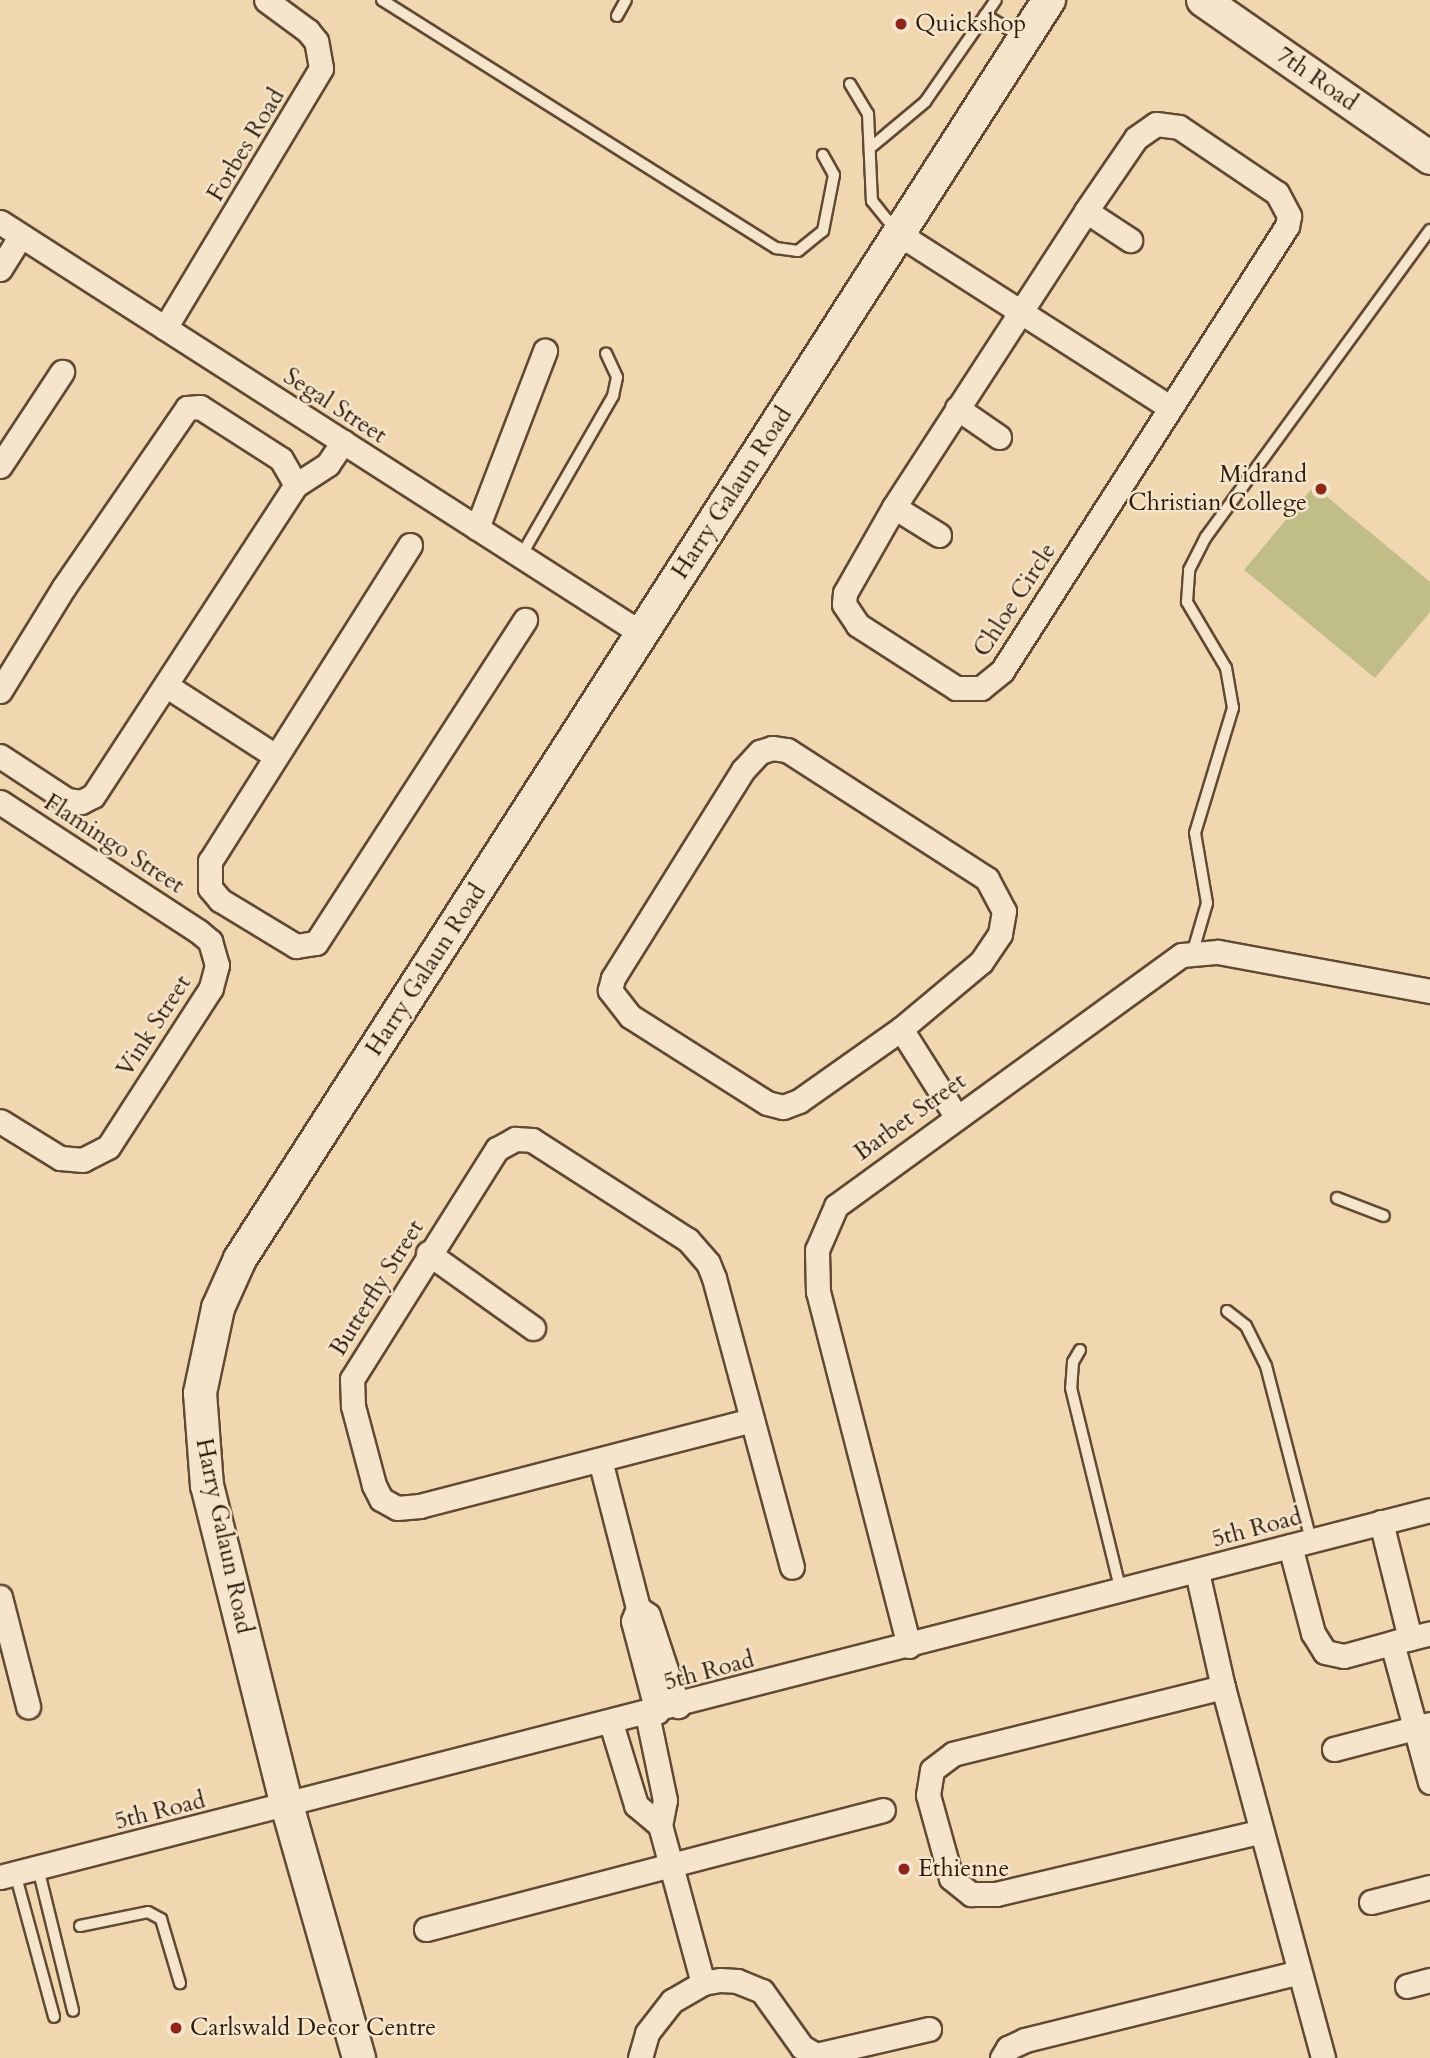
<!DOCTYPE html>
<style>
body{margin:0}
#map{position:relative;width:1430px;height:2058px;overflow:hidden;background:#f0d7b0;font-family:Cardo,serif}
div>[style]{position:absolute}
.green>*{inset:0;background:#c0bd87}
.roads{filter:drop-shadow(2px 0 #614934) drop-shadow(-2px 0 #614934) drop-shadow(0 2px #614934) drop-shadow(0 -2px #614934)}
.lane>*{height:10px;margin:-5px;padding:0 5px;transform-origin:5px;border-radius:5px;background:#f5e5cc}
.street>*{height:23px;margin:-11.5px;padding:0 11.5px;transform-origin:11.5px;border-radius:11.5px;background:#f5e5cc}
.secondary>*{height:32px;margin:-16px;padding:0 16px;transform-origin:16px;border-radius:16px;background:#f5e5cc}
.dots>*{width:19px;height:19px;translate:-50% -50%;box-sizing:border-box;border:4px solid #f5e5cc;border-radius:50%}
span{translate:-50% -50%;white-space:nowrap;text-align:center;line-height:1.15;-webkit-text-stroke:5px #f5e5cc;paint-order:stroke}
.poi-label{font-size:24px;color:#311a0b}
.left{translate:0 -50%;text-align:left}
.right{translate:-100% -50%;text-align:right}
.street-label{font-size:24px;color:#311a0b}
</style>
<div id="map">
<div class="green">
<i style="clip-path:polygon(1314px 486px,1430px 582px,1430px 612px,1375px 678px,1244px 570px)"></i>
</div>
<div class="roads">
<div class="lane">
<i style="left:382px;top:0;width:466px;rotate:32.2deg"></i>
<i style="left:776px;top:248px;width:22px;rotate:8deg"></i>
<i style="left:798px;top:251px;width:32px;rotate:-39deg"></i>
<i style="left:823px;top:231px;width:57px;rotate:-78.9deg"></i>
<i style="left:834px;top:175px;width:23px;rotate:-119deg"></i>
<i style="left:985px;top:15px;width:43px;rotate:30.7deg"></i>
<i style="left:617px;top:16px;width:18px;rotate:-61deg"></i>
<i style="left:850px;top:84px;width:35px;rotate:59deg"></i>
<i style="left:868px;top:114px;width:87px;rotate:87.4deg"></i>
<i style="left:872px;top:201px;width:40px;rotate:51deg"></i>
<i style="left:870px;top:148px;width:72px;rotate:-39.9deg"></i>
<i style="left:925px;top:102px;width:124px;rotate:-55.2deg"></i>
<i style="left:521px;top:556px;width:185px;rotate:-60.1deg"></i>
<i style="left:613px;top:396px;width:19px;rotate:-78deg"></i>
<i style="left:617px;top:377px;width:26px;rotate:-115deg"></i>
<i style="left:1193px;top:951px;width:50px;rotate:-73.7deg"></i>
<i style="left:1207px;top:903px;width:71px;rotate:-99.7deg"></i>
<i style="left:1195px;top:833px;width:131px;rotate:-73.1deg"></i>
<i style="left:1233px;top:708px;width:41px;rotate:-99.9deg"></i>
<i style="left:1226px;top:668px;width:77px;rotate:-120.6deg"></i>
<i style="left:1187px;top:602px;width:32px;rotate:-86deg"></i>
<i style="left:1189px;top:570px;width:37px;rotate:-63deg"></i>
<i style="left:1206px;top:537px;width:380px;rotate:-53.9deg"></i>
<i style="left:1337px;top:1198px;width:50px;rotate:21deg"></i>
<i style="left:1227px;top:1311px;width:24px;rotate:38deg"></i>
<i style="left:1246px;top:1326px;width:45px;rotate:63.4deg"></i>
<i style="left:1266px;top:1366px;width:180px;rotate:75.5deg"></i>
<i style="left:1080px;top:1350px;width:14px;rotate:120deg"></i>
<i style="left:1073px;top:1362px;width:26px;rotate:94deg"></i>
<i style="left:1071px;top:1388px;width:209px;rotate:76.2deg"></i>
<i style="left:38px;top:1868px;width:147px;rotate:76.2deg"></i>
<i style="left:15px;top:1873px;width:149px;rotate:74.8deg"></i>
<i style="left:80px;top:1926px;width:69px;rotate:-11.6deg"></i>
<i style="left:148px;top:1912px;width:15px;rotate:28deg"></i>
<i style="left:161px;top:1919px;width:67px;rotate:73.5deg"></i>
</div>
<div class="street">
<i style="left:1156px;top:124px;width:23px;rotate:7deg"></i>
<i style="left:1179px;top:127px;width:118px;rotate:34deg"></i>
<i style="left:1277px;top:193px;width:26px;rotate:62deg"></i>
<i style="left:1289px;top:216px;width:10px;rotate:101deg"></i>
<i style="left:1287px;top:226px;width:528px;rotate:122.64deg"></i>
<i style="left:1002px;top:671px;width:27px;rotate:141deg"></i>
<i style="left:981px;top:688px;width:25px;rotate:180deg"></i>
<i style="left:956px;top:688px;width:117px;rotate:-147.3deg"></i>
<i style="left:858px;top:625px;width:25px;rotate:-124deg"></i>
<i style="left:844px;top:604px;width:11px;rotate:-85deg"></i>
<i style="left:845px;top:593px;width:99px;rotate:-60.3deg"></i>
<i style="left:894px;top:507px;width:353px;rotate:-57deg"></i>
<i style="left:1086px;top:211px;width:88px;rotate:-55.6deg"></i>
<i style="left:1136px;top:138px;width:24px;rotate:-35deg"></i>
<i style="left:1086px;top:211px;width:53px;rotate:33.4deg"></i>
<i style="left:0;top:222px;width:761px;rotate:32.67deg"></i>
<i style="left:899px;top:234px;width:321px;rotate:32.6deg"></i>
<i style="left:0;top:269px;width:39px;rotate:-58deg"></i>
<i style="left:165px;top:328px;width:303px;rotate:-59deg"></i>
<i style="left:321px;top:68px;width:27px;rotate:-100deg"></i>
<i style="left:316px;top:41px;width:13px;rotate:-129deg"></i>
<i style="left:308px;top:31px;width:52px;rotate:-143.6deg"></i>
<i style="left:957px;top:408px;width:51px;rotate:34.6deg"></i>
<i style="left:0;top:466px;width:113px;rotate:-56.6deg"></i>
<i style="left:894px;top:507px;width:53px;rotate:31.9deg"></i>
<i style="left:477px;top:528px;width:190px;rotate:-69deg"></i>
<i style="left:410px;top:545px;width:374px;rotate:122.3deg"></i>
<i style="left:210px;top:861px;width:27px;rotate:90deg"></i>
<i style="left:210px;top:888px;width:16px;rotate:50deg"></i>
<i style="left:220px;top:900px;width:89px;rotate:31.2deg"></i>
<i style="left:296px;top:946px;width:20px;rotate:-9deg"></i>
<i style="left:316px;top:943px;width:385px;rotate:-57.1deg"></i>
<i style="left:167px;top:686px;width:127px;rotate:32.8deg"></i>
<i style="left:0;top:691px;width:122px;rotate:-58.4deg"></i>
<i style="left:64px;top:587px;width:217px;rotate:-55.5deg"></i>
<i style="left:187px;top:408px;width:13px;rotate:-4deg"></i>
<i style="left:200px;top:407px;width:96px;rotate:32.7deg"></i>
<i style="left:281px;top:459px;width:30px;rotate:60deg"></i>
<i style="left:772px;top:748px;width:15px;rotate:8deg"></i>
<i style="left:787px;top:750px;width:238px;rotate:32.8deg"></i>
<i style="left:987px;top:879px;width:36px;rotate:62deg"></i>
<i style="left:1004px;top:911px;width:23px;rotate:100deg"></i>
<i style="left:1000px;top:934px;width:34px;rotate:124deg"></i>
<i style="left:981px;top:962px;width:104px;rotate:140.1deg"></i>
<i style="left:901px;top:1029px;width:125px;rotate:144.8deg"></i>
<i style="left:799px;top:1101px;width:17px;rotate:159deg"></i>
<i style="left:783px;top:1107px;width:16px;rotate:-166deg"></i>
<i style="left:767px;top:1103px;width:162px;rotate:-147.6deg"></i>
<i style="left:630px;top:1016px;width:33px;rotate:-128deg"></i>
<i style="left:610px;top:990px;width:12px;rotate:-76deg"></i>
<i style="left:613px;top:978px;width:245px;rotate:-58deg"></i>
<i style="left:743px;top:770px;width:25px;rotate:-47deg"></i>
<i style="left:760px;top:752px;width:13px;rotate:-18deg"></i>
<i style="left:0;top:756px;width:80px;rotate:33.3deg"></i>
<i style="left:67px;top:800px;width:14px;rotate:8deg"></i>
<i style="left:81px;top:802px;width:13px;rotate:-27deg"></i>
<i style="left:93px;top:796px;width:371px;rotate:-56.9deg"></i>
<i style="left:296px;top:485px;width:38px;rotate:-33deg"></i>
<i style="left:328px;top:464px;width:27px;rotate:-56deg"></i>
<i style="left:0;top:802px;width:236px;rotate:33.1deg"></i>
<i style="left:198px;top:931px;width:16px;rotate:40deg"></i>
<i style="left:210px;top:941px;width:25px;rotate:74deg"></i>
<i style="left:217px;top:965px;width:24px;rotate:105deg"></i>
<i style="left:211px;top:988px;width:189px;rotate:122.9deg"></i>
<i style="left:108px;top:1147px;width:28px;rotate:153deg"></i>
<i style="left:83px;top:1160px;width:23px;rotate:-175deg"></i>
<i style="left:60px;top:1158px;width:70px;rotate:-148.3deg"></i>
<i style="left:901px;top:1029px;width:103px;rotate:57.7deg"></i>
<i style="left:428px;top:1253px;width:129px;rotate:35.5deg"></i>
<i style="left:752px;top:1420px;width:343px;rotate:165.5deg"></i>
<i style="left:420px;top:1506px;width:23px;rotate:175deg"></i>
<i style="left:397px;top:1508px;width:18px;rotate:-151deg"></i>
<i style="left:381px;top:1499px;width:16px;rotate:-117deg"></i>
<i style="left:374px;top:1485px;width:82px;rotate:-104.9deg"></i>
<i style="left:353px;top:1406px;width:27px;rotate:-92deg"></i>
<i style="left:352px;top:1379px;width:272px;rotate:-57.8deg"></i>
<i style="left:497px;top:1149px;width:21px;rotate:-29deg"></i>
<i style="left:515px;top:1139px;width:17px;rotate:3deg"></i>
<i style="left:532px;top:1140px;width:185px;rotate:32.7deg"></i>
<i style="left:688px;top:1240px;width:30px;rotate:49deg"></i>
<i style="left:708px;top:1263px;width:16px;rotate:68deg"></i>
<i style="left:714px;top:1278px;width:299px;rotate:74.9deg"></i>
<i style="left:600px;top:1460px;width:153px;rotate:75.6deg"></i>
<i style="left:638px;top:1608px;width:12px;rotate:35deg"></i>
<i style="left:648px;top:1615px;width:96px;rotate:71.8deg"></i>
<i style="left:1381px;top:1522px;width:120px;rotate:76deg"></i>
<i style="left:1290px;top:1546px;width:90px;rotate:75.2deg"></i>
<i style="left:1313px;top:1633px;width:22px;rotate:58deg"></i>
<i style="left:1325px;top:1652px;width:19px;rotate:12deg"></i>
<i style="left:1344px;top:1656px;width:50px;rotate:-15.2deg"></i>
<i style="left:1392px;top:1643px;width:144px;rotate:74.7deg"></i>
<i style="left:1197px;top:1572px;width:118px;rotate:77.3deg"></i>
<i style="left:1223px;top:1687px;width:384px;rotate:74.9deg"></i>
<i style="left:0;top:1597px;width:113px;rotate:75.6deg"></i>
<i style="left:638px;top:1608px;width:14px;rotate:111deg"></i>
<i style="left:633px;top:1621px;width:94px;rotate:75.2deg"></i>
<i style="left:1395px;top:1642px;width:36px;rotate:-14deg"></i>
<i style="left:909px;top:1646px;width:366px;rotate:-104.4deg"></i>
<i style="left:818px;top:1292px;width:42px;rotate:-91.4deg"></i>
<i style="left:817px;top:1250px;width:48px;rotate:-66.6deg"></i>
<i style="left:836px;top:1206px;width:427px;rotate:-36deg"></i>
<i style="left:1182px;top:955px;width:36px;rotate:-5deg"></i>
<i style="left:1218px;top:952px;width:216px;rotate:10.4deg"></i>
<i style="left:1223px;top:1687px;width:278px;rotate:166.1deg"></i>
<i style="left:953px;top:1754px;width:26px;rotate:143deg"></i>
<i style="left:932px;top:1770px;width:25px;rotate:99deg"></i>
<i style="left:928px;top:1795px;width:86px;rotate:74.5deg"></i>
<i style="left:951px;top:1878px;width:26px;rotate:39deg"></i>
<i style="left:971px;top:1894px;width:25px"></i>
<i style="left:996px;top:1894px;width:273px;rotate:-13.3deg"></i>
<i style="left:647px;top:1714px;width:88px;rotate:78.2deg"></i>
<i style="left:665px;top:1800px;width:25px;rotate:101deg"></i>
<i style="left:660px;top:1825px;width:164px;rotate:74.8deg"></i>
<i style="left:611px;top:1723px;width:86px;rotate:73deg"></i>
<i style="left:636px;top:1805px;width:31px;rotate:40deg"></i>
<i style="left:1334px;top:1749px;width:99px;rotate:-14.6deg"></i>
<i style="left:0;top:1877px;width:1476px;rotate:-14.39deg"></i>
<i style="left:1371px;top:1902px;width:61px;rotate:-14.3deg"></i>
<i style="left:426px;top:1929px;width:472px;rotate:-14.6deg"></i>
<i style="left:1407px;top:1986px;width:24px;rotate:-15deg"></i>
<i style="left:640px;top:2058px;width:26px;rotate:-74deg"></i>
<i style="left:647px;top:2033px;width:41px;rotate:-52deg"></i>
<i style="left:672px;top:2001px;width:36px;rotate:-30deg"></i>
<i style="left:703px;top:1983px;width:17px;rotate:-10deg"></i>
<i style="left:720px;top:1980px;width:17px;rotate:3deg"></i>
<i style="left:737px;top:1981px;width:27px;rotate:22deg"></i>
<i style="left:762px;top:1991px;width:69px;rotate:54.5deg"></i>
<i style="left:802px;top:2047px;width:16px;rotate:30deg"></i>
<i style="left:816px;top:2055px;width:116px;rotate:-13deg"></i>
<i style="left:1002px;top:2058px;width:12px;rotate:-59deg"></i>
<i style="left:1008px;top:2048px;width:19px;rotate:-25deg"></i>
<i style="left:1025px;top:2040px;width:282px;rotate:-13.9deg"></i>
</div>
<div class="secondary">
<i style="left:1203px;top:0;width:277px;rotate:34.8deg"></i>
<i style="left:359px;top:2058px;width:262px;rotate:-105.9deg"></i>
<i style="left:287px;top:1806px;width:330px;rotate:-104deg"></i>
<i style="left:207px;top:1486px;width:93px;rotate:-94.3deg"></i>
<i style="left:200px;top:1393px;width:87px;rotate:-78deg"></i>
<i style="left:218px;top:1308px;width:54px;rotate:-65.8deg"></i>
<i style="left:240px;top:1259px;width:1497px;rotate:-57.28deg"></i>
</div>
</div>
<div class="dots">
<i style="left:901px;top:24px;background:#8f2418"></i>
<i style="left:1321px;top:489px;background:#8f2418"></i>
<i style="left:904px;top:1869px;background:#8f2418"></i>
<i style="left:176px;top:2028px;background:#8f2418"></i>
</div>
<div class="poi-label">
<span class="left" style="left:915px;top:24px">Quickshop</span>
<span class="right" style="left:1307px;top:489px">Midrand<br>Christian College</span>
<span class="left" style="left:918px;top:1869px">Ethienne</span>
<span class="left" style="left:190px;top:2028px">Carlswald Decor Centre</span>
</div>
<div class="street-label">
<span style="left:1317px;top:79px;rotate:35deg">7th Road</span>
<span style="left:246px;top:145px;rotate:-59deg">Forbes Road</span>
<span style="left:335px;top:406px;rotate:33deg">Segal Street</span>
<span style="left:732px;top:493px;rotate:-57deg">Harry Galaun Road</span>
<span style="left:1015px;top:600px;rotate:-57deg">Chloe Circle</span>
<span style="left:114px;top:844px;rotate:33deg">Flamingo Street</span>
<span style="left:426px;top:970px;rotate:-57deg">Harry Galaun Road</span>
<span style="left:154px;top:1026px;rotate:-57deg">Vink Street</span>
<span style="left:910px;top:1117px;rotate:-36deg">Barbet Street</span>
<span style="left:377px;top:1288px;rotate:-58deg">Butterfly Street</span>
<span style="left:1257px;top:1528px;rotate:-15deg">5th Road</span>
<span style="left:224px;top:1536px;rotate:78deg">Harry Galaun Road</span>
<span style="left:709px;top:1671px;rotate:-15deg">5th Road</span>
<span style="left:160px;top:1811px;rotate:-14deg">5th Road</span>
</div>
</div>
